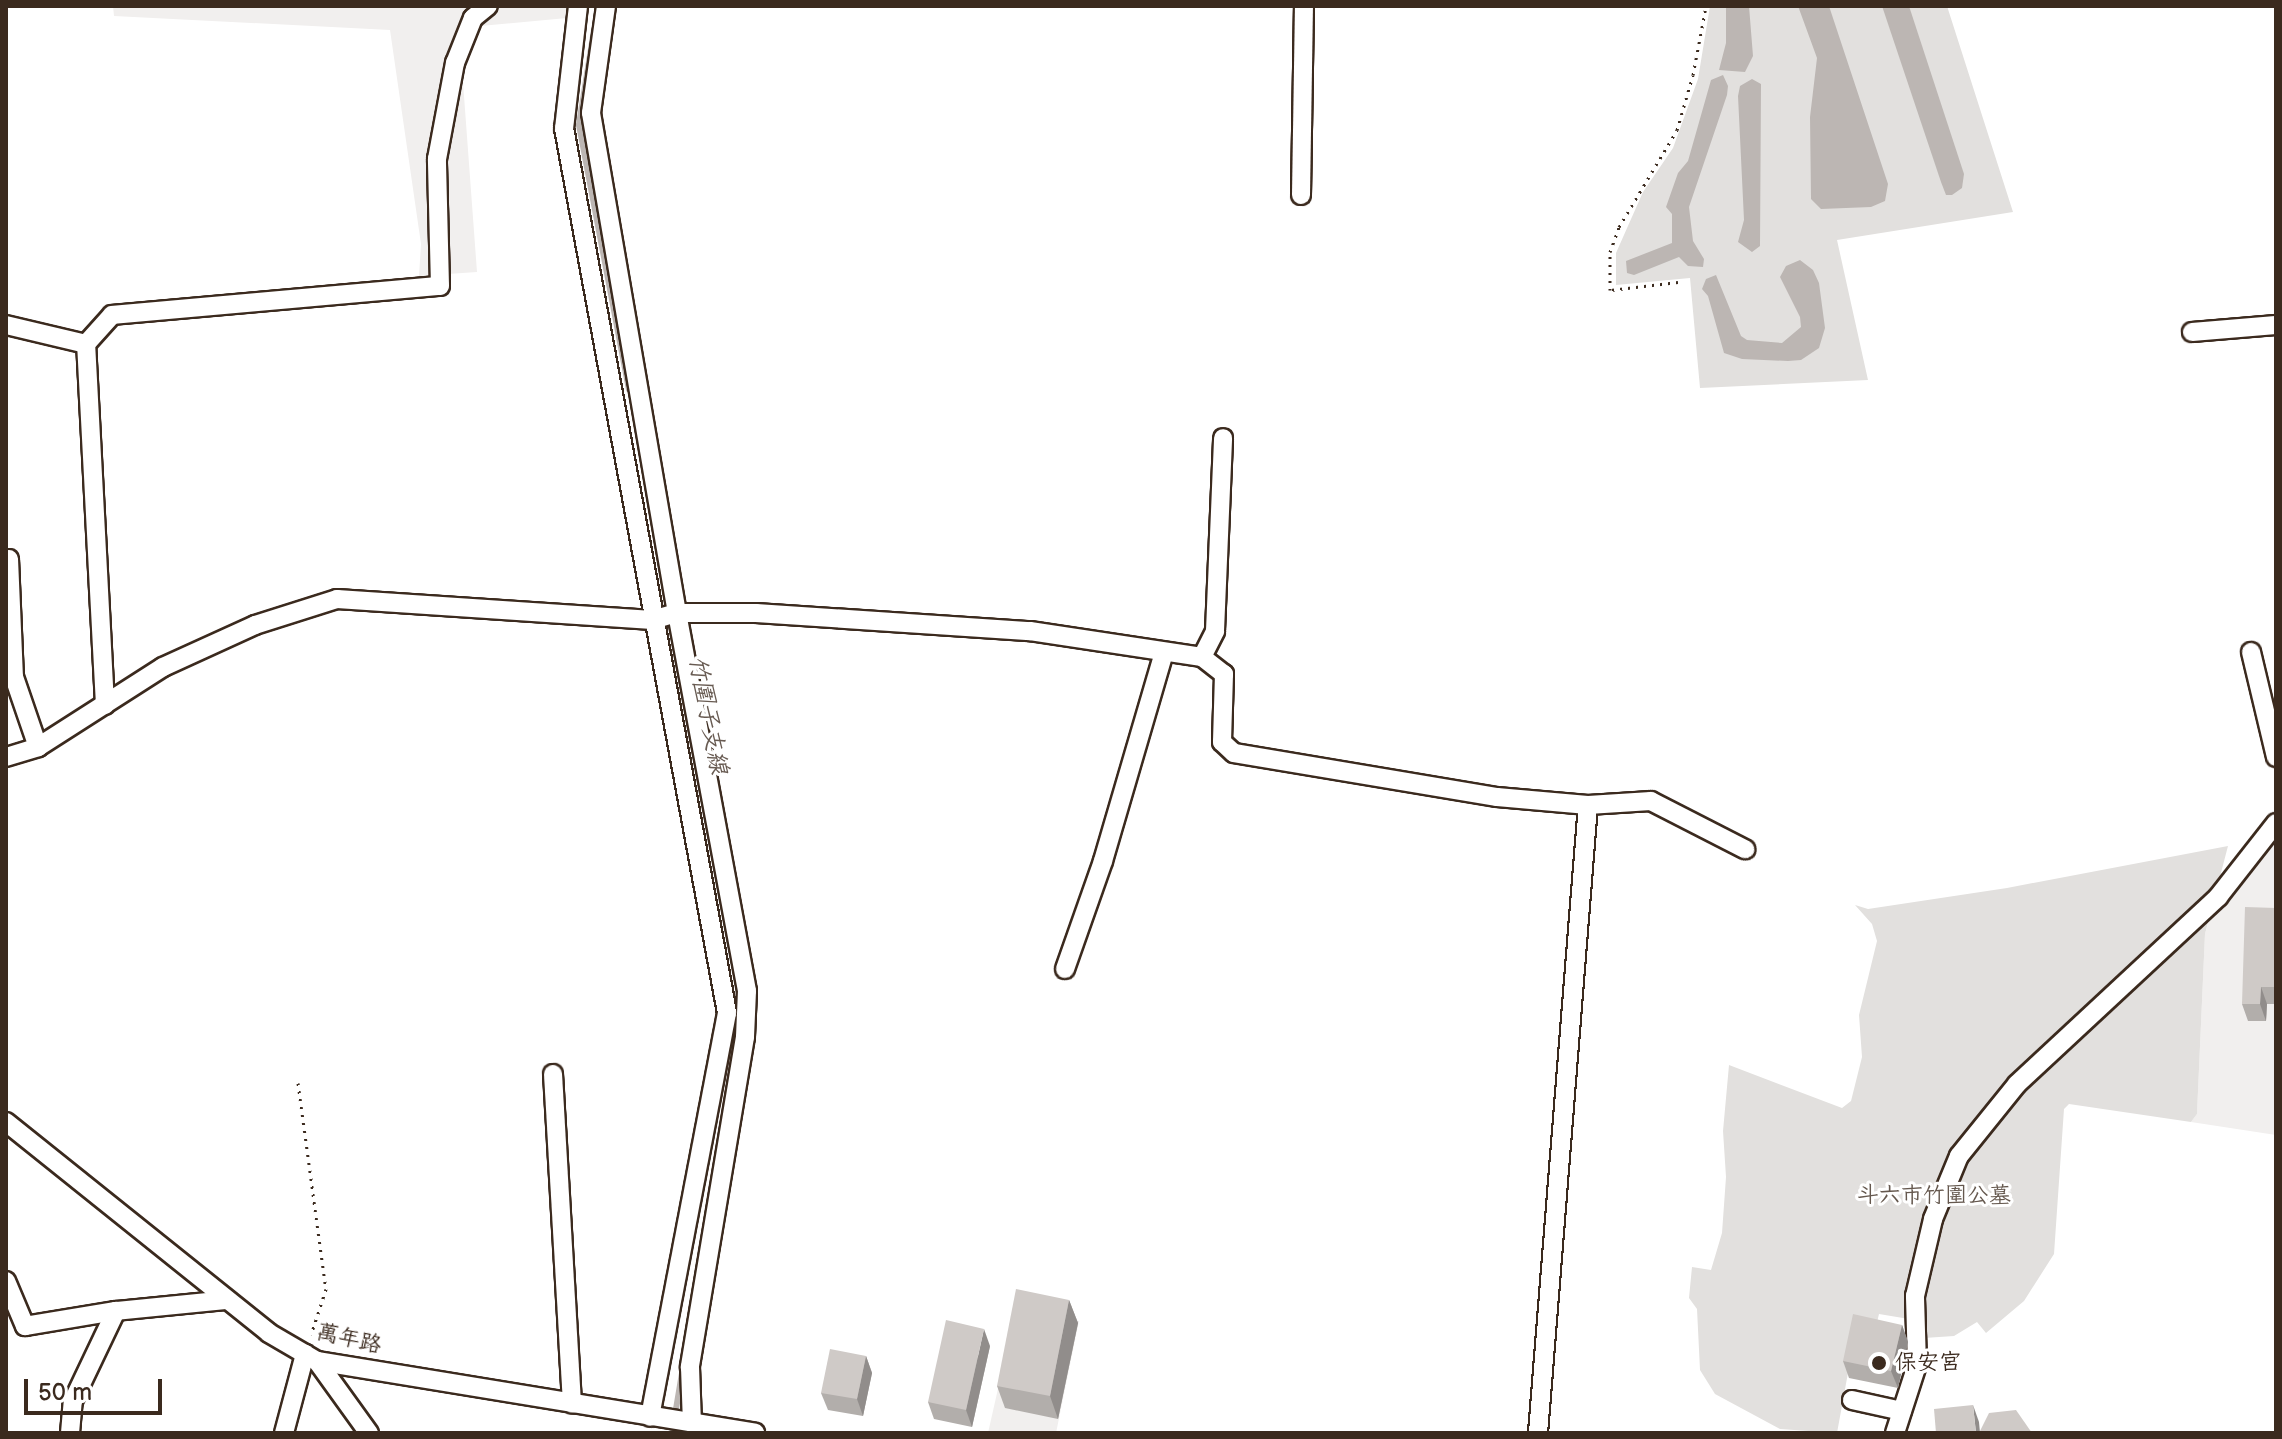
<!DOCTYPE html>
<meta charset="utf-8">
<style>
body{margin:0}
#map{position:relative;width:2282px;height:1439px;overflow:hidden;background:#fff;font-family:"Balsamiq Sans","LXGW WenKai TC",sans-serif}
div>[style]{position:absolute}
.built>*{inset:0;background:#f1efee}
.green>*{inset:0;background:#e2e0de}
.water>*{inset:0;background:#bcb6b3}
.stream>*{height:6px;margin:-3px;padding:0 3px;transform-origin:3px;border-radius:3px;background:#bcb6b3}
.path>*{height:3px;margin-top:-1.5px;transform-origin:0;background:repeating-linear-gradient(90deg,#3b2a1e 0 2px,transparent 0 8px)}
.roads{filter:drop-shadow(2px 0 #3b2a1e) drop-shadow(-2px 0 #3b2a1e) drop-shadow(0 2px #3b2a1e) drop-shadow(0 -2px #3b2a1e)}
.minor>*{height:18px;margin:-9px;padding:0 9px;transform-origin:9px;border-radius:9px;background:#fff}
.wall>*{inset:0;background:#b2aeab}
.shaded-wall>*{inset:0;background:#918d8b}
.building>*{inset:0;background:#cfcac7}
.dots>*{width:22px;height:22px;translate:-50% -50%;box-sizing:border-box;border:4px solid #fff;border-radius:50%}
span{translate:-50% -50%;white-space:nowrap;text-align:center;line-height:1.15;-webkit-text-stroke:6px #fff;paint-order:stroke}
.park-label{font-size:22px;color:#65584e}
.street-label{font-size:22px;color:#3b2a1e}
.poi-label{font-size:22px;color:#3b2a1e}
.left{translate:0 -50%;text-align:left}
.water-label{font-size:24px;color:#685b52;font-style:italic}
.frame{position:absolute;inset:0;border:8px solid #3b2a1e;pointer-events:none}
.scale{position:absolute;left:24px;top:1379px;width:138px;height:36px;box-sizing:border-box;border:4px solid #3b2a1e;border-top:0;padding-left:10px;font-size:24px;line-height:28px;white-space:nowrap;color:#3b2a1e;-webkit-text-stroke:6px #fff;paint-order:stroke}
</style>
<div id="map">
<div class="built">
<i style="clip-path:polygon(113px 6px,569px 6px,567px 18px,459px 28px,477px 272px,419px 276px,421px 244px,390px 30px,114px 16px)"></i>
<i style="clip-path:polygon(2276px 834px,2276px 1135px,2191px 1122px,2197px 1114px,2205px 934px,2214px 903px,2228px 900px)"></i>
<i style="clip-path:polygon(1016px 1309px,1079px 1321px,1056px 1433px,988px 1433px)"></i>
</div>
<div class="green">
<i style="clip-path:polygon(1710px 6px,1947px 6px,2013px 212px,1837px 240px,1868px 380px,1700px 388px,1690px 278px,1616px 285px,1616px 253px,1643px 192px,1673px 148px,1698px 79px)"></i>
<i style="clip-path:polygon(2228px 846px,2205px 934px,2197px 1114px,2191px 1122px,2069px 1104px,2064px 1109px,2054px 1254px,2024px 1301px,1986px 1333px,1977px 1322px,1954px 1336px,1924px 1338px,1921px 1321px,1879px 1314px,1875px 1331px,1856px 1329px,1837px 1433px,1780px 1429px,1715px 1394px,1700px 1370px,1697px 1309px,1689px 1298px,1692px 1267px,1711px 1270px,1722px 1233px,1726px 1177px,1723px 1131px,1729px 1065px,1842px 1108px,1851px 1101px,1862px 1057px,1859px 1015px,1877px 941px,1872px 924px,1855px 905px,1868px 909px,2007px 888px)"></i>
</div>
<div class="water">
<i style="clip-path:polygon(1726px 6px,1749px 6px,1753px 56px,1745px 72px,1719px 70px,1726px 43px)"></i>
<i style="clip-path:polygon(1798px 6px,1829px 6px,1888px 184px,1885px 201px,1871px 207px,1821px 209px,1811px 199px,1810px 117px,1817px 58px)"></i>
<i style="clip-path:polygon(1882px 6px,1909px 6px,1964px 174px,1962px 188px,1952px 195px,1946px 195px,1941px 182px)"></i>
<i style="clip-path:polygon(1723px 75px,1728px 86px,1727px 95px,1689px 207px,1693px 241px,1704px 259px,1703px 267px,1688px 266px,1679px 257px,1634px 275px,1627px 273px,1626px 261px,1672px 243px,1672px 214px,1666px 207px,1678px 173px,1688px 161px,1711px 80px)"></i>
<i style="clip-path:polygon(1752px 79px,1761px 84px,1760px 246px,1752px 252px,1738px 242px,1744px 220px,1738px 96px,1740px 86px)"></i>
<i style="clip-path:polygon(1800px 260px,1813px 270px,1819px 283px,1825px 328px,1819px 348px,1801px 360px,1788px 361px,1742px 359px,1724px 353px,1708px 296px,1702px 289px,1706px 279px,1716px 275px,1741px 336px,1747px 340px,1782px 343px,1801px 327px,1800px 317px,1780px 277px,1786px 266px)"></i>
</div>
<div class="stream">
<i style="left:594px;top:30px;width:96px;rotate:99deg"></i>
<i style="left:579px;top:125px;width:269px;rotate:79.3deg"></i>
<i style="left:672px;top:1433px;width:61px;rotate:-80.5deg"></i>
</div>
<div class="path">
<i style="left:1678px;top:282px;width:68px;rotate:173.3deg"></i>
<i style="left:1610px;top:290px;width:38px;rotate:-90deg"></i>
<i style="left:1610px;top:252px;width:27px;rotate:-70deg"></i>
<i style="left:1619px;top:227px;width:113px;rotate:-59.1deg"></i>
<i style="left:1677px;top:130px;width:57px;rotate:-73.8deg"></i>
<i style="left:1693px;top:75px;width:70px;rotate:-79.3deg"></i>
<i style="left:298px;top:1083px;width:208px;rotate:82.3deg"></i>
<i style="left:326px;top:1289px;width:48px;rotate:108.1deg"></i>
</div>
<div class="roads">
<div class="minor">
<i style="left:578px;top:6px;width:123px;rotate:96.5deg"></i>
<i style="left:564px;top:128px;width:900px;rotate:79.56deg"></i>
<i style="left:727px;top:1013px;width:411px;rotate:100.8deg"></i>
<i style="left:606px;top:6px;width:108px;rotate:98deg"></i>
<i style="left:591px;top:113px;width:507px;rotate:80.24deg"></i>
<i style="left:677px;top:613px;width:384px;rotate:79.5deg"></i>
<i style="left:747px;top:991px;width:46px;rotate:92.5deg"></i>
<i style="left:745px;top:1037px;width:335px;rotate:99.5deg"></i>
<i style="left:690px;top:1367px;width:56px;rotate:88deg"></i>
<i style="left:1301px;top:195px;width:189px;rotate:-89.1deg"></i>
<i style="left:6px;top:325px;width:82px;rotate:13.4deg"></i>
<i style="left:2192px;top:332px;width:84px;rotate:-4.8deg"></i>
<i style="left:9px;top:559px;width:118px;rotate:87.6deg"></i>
<i style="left:14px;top:677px;width:74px;rotate:71.1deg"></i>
<i style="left:2251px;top:652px;width:108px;rotate:76.6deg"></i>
<i style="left:1202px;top:657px;width:29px;rotate:-63deg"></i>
<i style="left:1215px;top:631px;width:193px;rotate:-87.6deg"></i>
<i style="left:105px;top:705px;width:361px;rotate:-93deg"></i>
<i style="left:86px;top:344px;width:39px;rotate:-48deg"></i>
<i style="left:112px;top:315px;width:329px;rotate:-5.1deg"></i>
<i style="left:440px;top:286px;width:127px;rotate:-91.4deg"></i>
<i style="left:437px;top:159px;width:98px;rotate:-79.4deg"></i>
<i style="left:455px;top:63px;width:48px;rotate:-68.2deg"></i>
<i style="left:473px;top:18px;width:19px;rotate:-39deg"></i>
<i style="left:6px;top:757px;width:34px;rotate:-17deg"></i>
<i style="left:38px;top:747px;width:148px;rotate:-32.6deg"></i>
<i style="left:163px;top:667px;width:101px;rotate:-24.5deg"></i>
<i style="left:255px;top:625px;width:86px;rotate:-17.6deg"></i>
<i style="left:337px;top:599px;width:316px;rotate:3.8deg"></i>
<i style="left:652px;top:620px;width:26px;rotate:-16deg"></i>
<i style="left:677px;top:613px;width:79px"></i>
<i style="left:756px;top:613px;width:275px;rotate:3.8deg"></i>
<i style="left:1030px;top:631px;width:174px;rotate:8.6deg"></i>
<i style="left:1202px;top:657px;width:28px;rotate:38deg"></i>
<i style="left:1224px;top:674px;width:68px;rotate:91.7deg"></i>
<i style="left:1222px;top:742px;width:16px;rotate:43deg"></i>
<i style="left:1234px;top:753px;width:267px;rotate:9.5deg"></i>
<i style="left:1497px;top:797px;width:91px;rotate:5deg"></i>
<i style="left:1588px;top:805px;width:63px;rotate:-3.6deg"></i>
<i style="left:1651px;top:801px;width:106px;rotate:27.1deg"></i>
<i style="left:1065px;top:969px;width:114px;rotate:-70.6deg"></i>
<i style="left:1103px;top:861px;width:217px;rotate:-73.7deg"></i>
<i style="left:553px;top:1074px;width:330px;rotate:86.7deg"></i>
<i style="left:6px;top:1122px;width:337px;rotate:38.7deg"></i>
<i style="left:269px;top:1333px;width:56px;rotate:30.3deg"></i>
<i style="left:317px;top:1361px;width:444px;rotate:9.3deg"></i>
<i style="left:6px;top:1281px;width:49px;rotate:67.1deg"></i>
<i style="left:25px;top:1326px;width:92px;rotate:-9.4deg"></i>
<i style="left:317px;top:1361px;width:89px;rotate:54.2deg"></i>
<i style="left:1852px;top:1400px;width:51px;rotate:12.4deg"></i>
<i style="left:70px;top:1433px;width:32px;rotate:-85deg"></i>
<i style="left:73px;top:1401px;width:100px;rotate:-64.5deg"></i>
<i style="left:116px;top:1311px;width:111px;rotate:-5.7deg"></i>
<i style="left:284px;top:1433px;width:82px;rotate:-75.1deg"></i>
<i style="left:1538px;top:1433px;width:630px;rotate:-85.45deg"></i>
<i style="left:1895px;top:1433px;width:71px;rotate:-72.1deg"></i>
<i style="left:1917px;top:1365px;width:69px;rotate:-91.7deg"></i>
<i style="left:1915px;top:1296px;width:79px;rotate:-76.8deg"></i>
<i style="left:1933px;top:1219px;width:68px;rotate:-67.6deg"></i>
<i style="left:1959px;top:1156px;width:92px;rotate:-51.1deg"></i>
<i style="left:2017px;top:1084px;width:275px;rotate:-42.9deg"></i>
<i style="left:2218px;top:897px;width:94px;rotate:-51.9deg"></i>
</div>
</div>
<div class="wall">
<i style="clip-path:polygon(2276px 908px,2276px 1004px,2267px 1004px,2266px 1021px,2248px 1021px,2242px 1004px)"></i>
<i style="clip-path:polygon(1069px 1300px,1078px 1323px,1058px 1419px,1005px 1408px,997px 1386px)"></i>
<i style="clip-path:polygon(1902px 1325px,1908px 1342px,1898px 1388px,1849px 1378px,1843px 1361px)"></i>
<i style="clip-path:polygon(990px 1346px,972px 1427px,934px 1419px,928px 1402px)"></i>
<i style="clip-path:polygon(866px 1356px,872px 1373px,863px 1416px,828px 1410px,821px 1393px)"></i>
</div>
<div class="shaded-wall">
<i style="clip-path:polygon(2261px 987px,2267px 1004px,2266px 1021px,2260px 1004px)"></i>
<i style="clip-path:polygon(1069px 1300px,1078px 1323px,1058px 1419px,1050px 1396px)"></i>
<i style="clip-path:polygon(1902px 1325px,1908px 1342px,1898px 1388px,1891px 1371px)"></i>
<i style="clip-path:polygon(984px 1329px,990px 1346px,972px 1427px,966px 1410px)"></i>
<i style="clip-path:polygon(866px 1356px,872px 1373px,863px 1416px,857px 1399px)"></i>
<i style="clip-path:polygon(1973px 1405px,1979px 1422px,1980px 1433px,1976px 1433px)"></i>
</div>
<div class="building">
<i style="clip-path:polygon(2245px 907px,2276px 908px,2276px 987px,2261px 987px,2260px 1004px,2242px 1004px)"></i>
<i style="clip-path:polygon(1016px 1289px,1069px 1300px,1050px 1396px,997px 1386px)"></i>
<i style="clip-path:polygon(1853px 1314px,1902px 1325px,1891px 1371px,1843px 1361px)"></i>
<i style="clip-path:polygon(946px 1320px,984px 1329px,966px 1410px,928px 1402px)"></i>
<i style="clip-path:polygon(830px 1349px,866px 1356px,857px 1399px,821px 1393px)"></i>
<i style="clip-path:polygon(1973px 1405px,1976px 1433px,1936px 1433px,1934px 1409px)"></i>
<i style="clip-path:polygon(2016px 1410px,2032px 1433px,1979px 1433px,1989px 1413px)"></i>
</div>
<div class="dots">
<i style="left:1879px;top:1363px;background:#3b2a1e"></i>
</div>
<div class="park-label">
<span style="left:1934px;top:1196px">斗六市竹圍公墓</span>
</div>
<div class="street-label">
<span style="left:349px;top:1339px;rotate:13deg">萬年路</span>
</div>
<div class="poi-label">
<span class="left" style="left:1895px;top:1363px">保安宮</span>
</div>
<div class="water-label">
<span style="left:708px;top:715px;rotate:79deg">竹圍子支線</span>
</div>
<div class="frame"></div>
<div class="scale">50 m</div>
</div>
